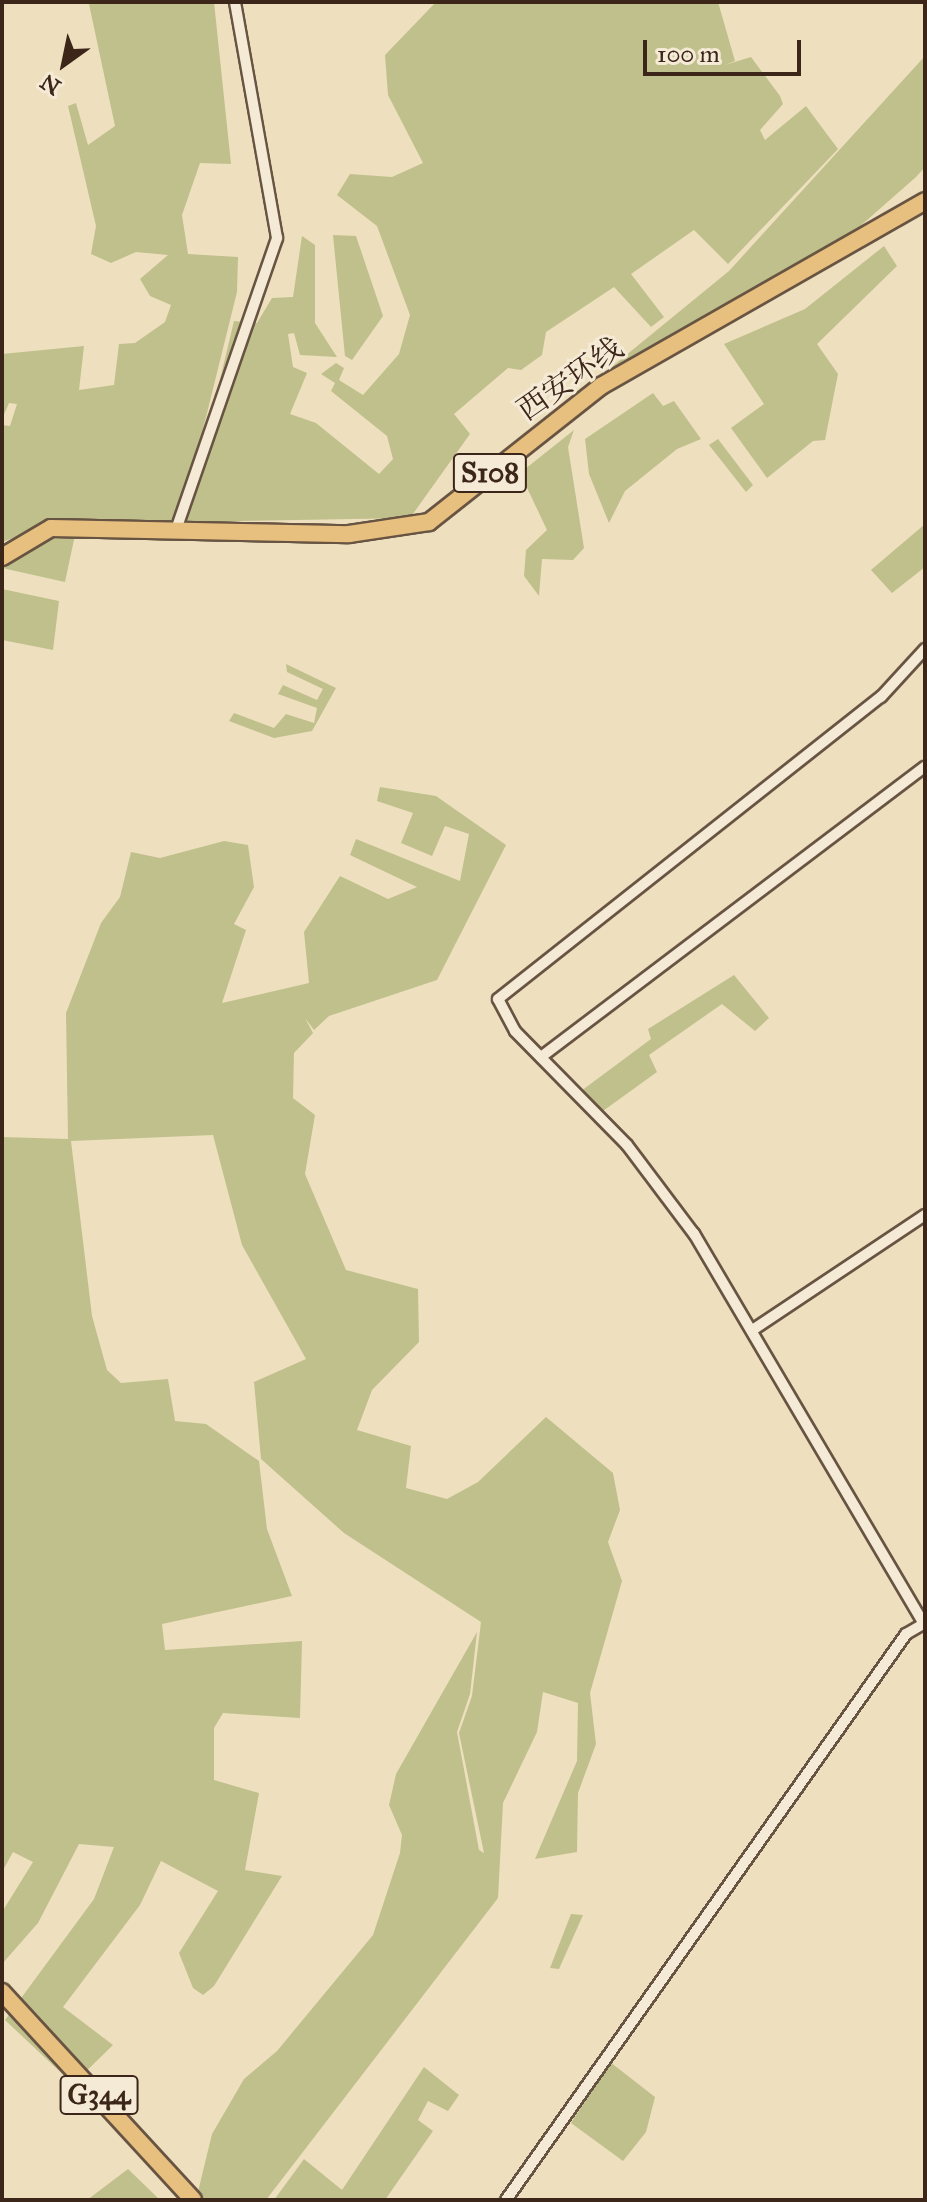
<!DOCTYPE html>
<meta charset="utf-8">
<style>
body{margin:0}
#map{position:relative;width:927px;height:2202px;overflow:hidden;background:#eedfbe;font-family:"IM FELL Great Primer","Noto Serif SC",serif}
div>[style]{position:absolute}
.green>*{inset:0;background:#c0c08c}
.roads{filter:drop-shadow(2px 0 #685442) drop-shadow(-2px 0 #685442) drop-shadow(0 2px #685442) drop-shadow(0 -2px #685442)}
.minor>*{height:10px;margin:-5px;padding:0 5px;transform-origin:5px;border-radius:5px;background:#f4ead5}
.primary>*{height:16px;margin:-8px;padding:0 8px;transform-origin:8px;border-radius:8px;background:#e7c07f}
span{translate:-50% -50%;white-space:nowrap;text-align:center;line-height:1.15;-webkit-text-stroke:6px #f4ead5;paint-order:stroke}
.shield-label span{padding:2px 6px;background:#f4ead5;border:2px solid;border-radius:6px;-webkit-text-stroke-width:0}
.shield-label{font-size:28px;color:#3c2619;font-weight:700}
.street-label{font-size:30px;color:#3c2619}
.frame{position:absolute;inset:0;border:4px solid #3c2619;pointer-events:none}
.north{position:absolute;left:24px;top:24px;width:80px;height:80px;-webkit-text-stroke:6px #f4ead5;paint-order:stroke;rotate:213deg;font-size:22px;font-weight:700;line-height:32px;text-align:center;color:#3c2619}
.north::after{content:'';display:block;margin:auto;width:28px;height:36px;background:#3c2619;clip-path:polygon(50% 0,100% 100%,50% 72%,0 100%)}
.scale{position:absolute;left:643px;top:40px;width:158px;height:36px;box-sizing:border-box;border:4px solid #3c2619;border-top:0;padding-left:10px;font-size:24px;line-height:28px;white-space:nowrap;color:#3c2619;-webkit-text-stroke:6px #f4ead5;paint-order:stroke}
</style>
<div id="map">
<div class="green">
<i style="clip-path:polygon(47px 2px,214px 2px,231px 164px,200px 163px,182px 215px,188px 254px,238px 257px,237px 292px,180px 522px,60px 522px,2px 542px,2px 425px,10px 426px,17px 404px,9px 403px,2px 419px,2px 354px,84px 346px,79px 390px,114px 385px,119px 344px,135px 343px,165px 322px,171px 305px,150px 296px,140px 279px,168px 255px,136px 252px,111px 263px,91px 254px,96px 226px,68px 106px,76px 103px,88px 145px,115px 126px,89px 4px)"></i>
<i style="clip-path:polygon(436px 2px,718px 2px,735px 61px,725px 65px,751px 57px,780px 96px,783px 104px,760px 130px,765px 140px,806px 106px,838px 149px,728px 264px,694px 230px,631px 274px,664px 317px,651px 327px,614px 287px,546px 332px,542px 355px,521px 370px,508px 368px,454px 414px,470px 434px,410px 518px,186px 522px,234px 321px,257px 323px,272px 298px,293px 297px,302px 236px,315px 245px,315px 323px,337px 357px,300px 355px,294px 333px,288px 334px,293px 367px,307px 373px,290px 414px,316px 423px,379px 474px,393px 459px,387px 436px,331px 391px,335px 383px,321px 374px,336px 363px,344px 368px,339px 380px,363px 395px,399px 354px,410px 315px,377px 226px,337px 195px,350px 174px,392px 177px,423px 163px,388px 95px,385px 55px)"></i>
<i style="clip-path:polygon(925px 56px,925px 167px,916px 177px,841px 243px,548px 419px,729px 271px)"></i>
<i style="clip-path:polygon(333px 235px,356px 236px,383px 316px,352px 360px,345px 356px)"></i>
<i style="clip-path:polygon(884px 246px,897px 266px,817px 344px,838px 374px,825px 440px,813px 441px,767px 478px,731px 428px,764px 404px,724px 344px,805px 309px)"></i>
<i style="clip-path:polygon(653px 393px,663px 406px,674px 401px,701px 439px,677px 449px,625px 491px,609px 523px,589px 474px,585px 439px)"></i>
<i style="clip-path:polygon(574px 430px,568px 447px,584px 548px,573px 560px,542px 559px,539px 596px,524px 576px,526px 550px,547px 530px,520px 473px)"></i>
<i style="clip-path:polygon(718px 439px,753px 485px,746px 492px,709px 445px)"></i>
<i style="clip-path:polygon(925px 524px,925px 567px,892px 593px,871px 570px)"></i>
<i style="clip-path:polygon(75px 535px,65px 582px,2px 568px,35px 540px)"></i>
<i style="clip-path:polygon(2px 589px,59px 601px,53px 650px,2px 640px)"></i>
<i style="clip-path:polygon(286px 664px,336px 688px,312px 731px,274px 738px,229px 721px,234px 713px,274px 728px,286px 714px,314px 723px,317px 708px,278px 694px,283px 685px,317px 700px,323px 689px,287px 672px)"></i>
<i style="clip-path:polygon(380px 787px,436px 796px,506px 845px,437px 980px,329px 1016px,314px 1030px,305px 1018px,313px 1033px,294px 1053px,293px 1098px,315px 1115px,305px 1174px,346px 1270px,418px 1289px,419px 1342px,372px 1390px,357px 1430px,411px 1446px,406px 1488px,447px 1499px,478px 1482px,546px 1417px,613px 1473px,620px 1510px,608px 1542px,622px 1581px,590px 1693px,596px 1744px,578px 1793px,577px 1852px,535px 1859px,577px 1761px,578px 1703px,543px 1692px,537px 1732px,503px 1803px,498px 1898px,266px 2200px,196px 2200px,212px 2134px,244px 2079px,277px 2051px,373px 1935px,400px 1853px,402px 1835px,389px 1805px,396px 1774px,477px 1632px,470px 1694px,457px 1732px,479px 1850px,484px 1853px,459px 1733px,472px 1696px,481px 1622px,344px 1533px,261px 1459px,254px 1382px,306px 1359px,242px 1245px,213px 1135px,71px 1141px,92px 1316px,107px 1370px,121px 1383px,168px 1379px,175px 1421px,206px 1424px,259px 1461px,267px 1529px,292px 1596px,162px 1624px,165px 1650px,302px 1641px,300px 1718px,223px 1713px,214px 1728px,214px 1780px,259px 1793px,245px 1870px,282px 1876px,214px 1986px,203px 1995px,193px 1988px,179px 1953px,218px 1891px,161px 1861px,140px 1905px,63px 2007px,113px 2045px,73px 2084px,5px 2020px,94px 1899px,114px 1847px,79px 1844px,38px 1923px,2px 1964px,2px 1912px,33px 1862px,13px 1852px,2px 1872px,2px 1137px,68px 1139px,66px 1013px,101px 923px,120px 897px,131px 852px,160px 858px,224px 841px,248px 845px,254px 887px,234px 924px,246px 930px,222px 1003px,309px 983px,304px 932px,340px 876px,388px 899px,417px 887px,350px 855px,356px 839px,460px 881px,469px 834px,445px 826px,432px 856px,401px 843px,413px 813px,377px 801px)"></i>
<i style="clip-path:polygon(734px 975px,769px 1018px,755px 1031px,722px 1004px,649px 1055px,657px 1072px,596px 1116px,573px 1097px,651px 1039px,648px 1029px)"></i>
<i style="clip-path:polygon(571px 1914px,583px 1915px,559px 1969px,550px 1968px)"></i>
<i style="clip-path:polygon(610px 2062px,655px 2097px,646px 2132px,623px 2161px,571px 2123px)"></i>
<i style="clip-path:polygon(424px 2067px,459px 2095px,448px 2111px,428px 2101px,418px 2120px,433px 2131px,385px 2200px,274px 2200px,304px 2159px,342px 2190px)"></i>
<i style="clip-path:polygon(128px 2169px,160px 2200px,87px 2200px)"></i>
</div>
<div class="roads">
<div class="minor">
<i style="left:177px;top:527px;width:306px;rotate:-70.9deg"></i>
<i style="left:277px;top:238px;width:240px;rotate:-100.1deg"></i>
<i style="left:541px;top:1057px;width:481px;rotate:-37.1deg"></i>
<i style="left:754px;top:1329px;width:206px;rotate:-33.7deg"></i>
<i style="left:924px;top:1624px;width:453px;rotate:-120.5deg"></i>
<i style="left:694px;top:1234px;width:111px;rotate:-127deg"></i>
<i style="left:627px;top:1145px;width:160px;rotate:-134.5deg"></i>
<i style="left:515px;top:1031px;width:36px;rotate:-118deg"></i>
<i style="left:498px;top:999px;width:488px;rotate:-38.3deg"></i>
<i style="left:881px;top:697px;width:65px;rotate:-47.5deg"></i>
<i style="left:506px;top:2200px;width:693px;rotate:-54.75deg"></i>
<i style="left:906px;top:1634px;width:22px;rotate:-30deg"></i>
</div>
<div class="primary">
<i style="left:2px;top:557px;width:57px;rotate:-30.6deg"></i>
<i style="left:51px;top:528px;width:298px;rotate:1.2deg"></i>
<i style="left:349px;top:534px;width:81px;rotate:-8.5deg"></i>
<i style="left:429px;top:522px;width:219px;rotate:-38.3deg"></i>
<i style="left:601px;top:386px;width:373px;rotate:-29.7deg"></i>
<i style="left:2px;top:1992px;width:282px;rotate:47.4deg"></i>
</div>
</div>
<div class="shield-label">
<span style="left:490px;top:473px">S108</span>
<span style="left:99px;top:2095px">G344</span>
</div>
<div class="street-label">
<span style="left:570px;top:379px;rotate:-35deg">西安环线</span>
</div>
<div class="frame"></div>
<div class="north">N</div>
<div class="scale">100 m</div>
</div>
